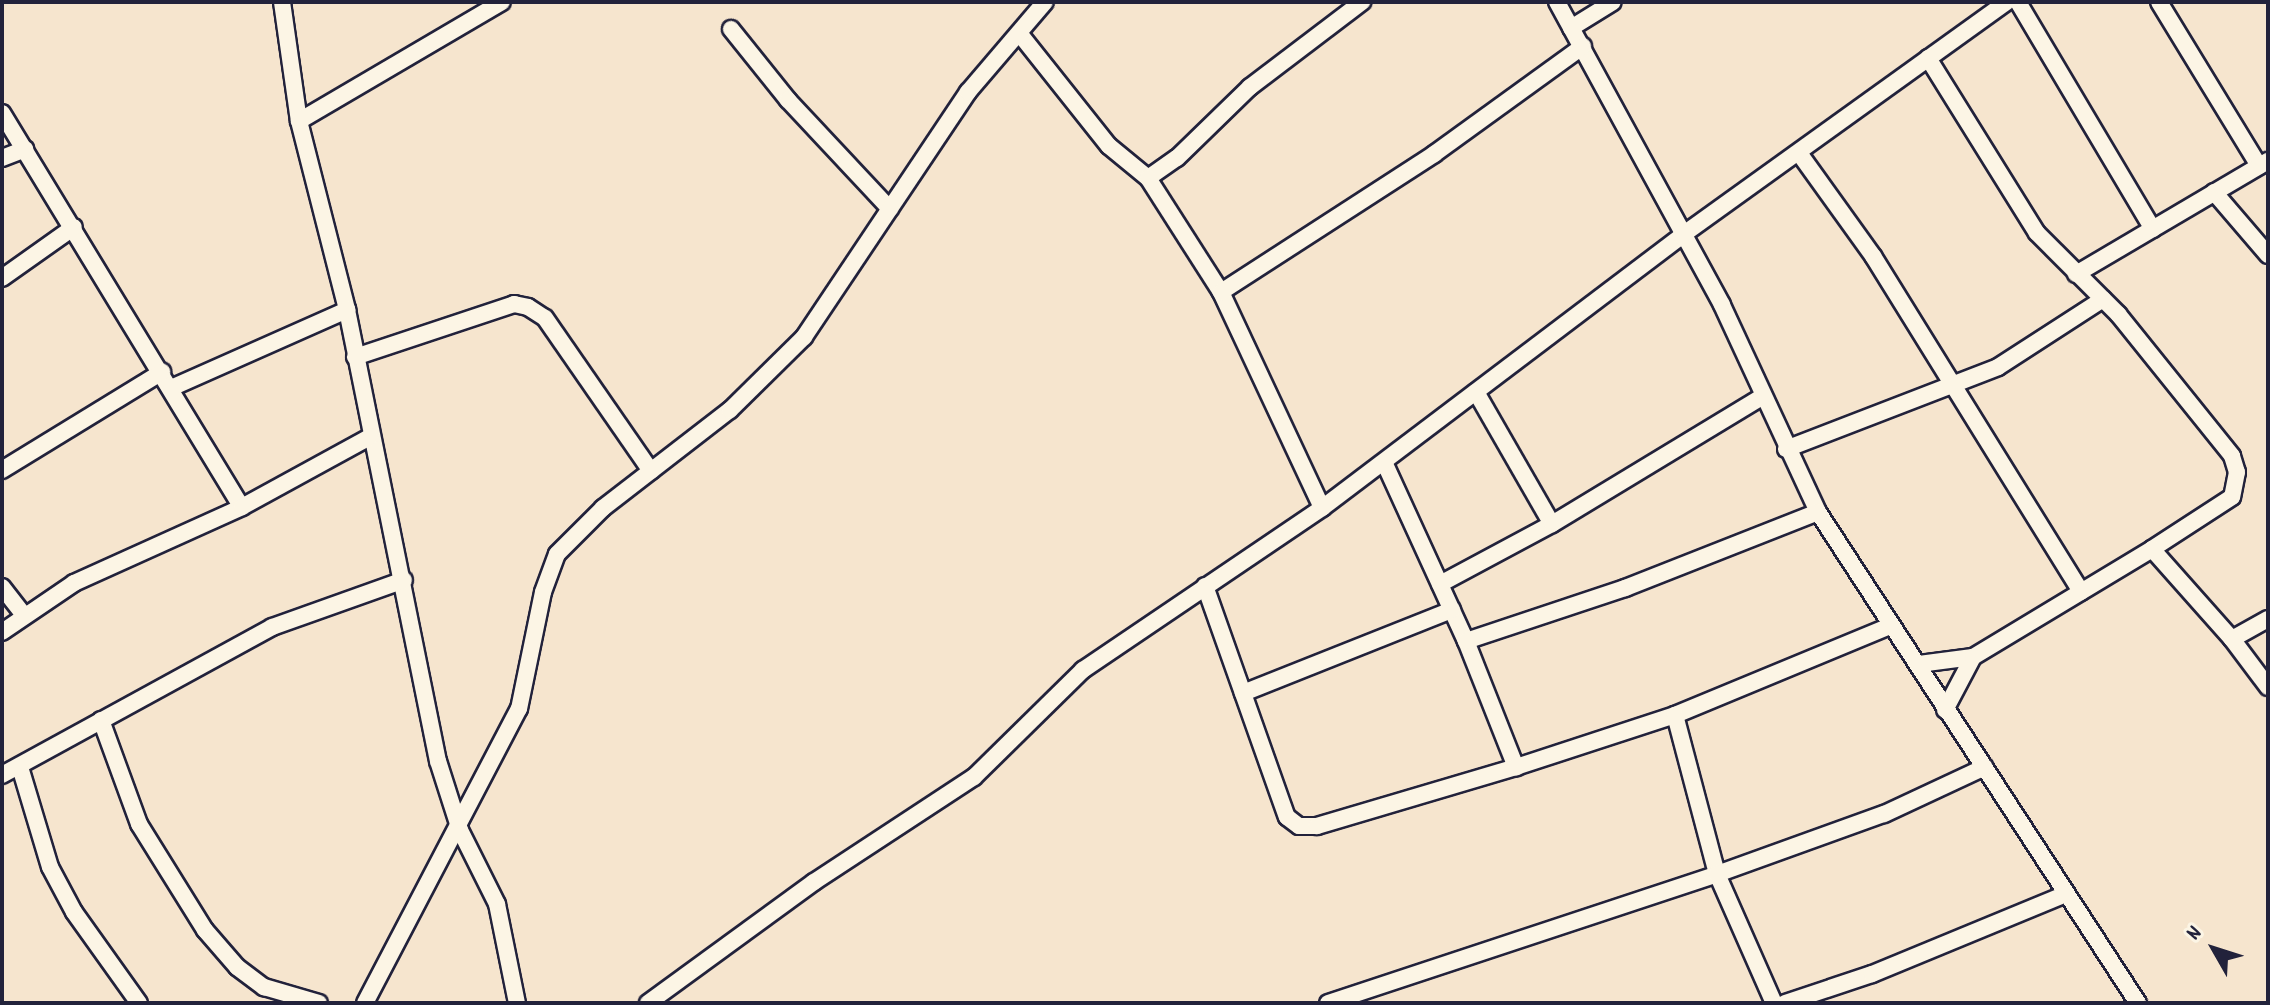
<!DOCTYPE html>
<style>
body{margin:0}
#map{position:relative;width:2270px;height:1005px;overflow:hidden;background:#f6e5ce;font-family:Dekko,sans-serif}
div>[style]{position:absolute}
.roads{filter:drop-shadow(2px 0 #22223b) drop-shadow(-2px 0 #22223b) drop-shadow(0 2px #22223b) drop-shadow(0 -2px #22223b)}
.minor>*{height:16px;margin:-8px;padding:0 8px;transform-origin:8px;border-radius:8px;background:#fcf5e5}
span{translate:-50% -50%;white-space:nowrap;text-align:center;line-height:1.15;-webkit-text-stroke:8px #fcf5e5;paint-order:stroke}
.frame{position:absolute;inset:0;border:4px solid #22223b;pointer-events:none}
.north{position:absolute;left:2174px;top:909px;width:80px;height:80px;-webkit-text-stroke:6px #fcf5e5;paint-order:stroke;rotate:309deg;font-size:22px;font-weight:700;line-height:32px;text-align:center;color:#22223b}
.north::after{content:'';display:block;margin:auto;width:28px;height:36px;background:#22223b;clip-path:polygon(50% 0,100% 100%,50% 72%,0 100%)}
</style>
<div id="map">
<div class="roads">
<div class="minor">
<i style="left:282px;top:2px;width:120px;rotate:81.9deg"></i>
<i style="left:299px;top:121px;width:195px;rotate:75.7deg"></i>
<i style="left:347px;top:310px;width:460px;rotate:78.6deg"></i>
<i style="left:438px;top:761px;width:72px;rotate:72.3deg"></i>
<i style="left:460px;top:830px;width:83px;rotate:63.4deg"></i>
<i style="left:497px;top:904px;width:101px;rotate:78.6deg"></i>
<i style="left:1557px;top:2px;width:345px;rotate:61.4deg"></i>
<i style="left:1722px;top:305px;width:228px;rotate:65.1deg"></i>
<i style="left:1818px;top:512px;width:586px;rotate:56.91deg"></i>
<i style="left:2018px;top:2px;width:264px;rotate:59.3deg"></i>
<i style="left:2159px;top:2px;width:192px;rotate:58.6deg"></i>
<i style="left:1571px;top:28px;width:49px;rotate:-31.8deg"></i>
<i style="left:731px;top:29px;width:91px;rotate:51.2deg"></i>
<i style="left:788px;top:100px;width:149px;rotate:46.9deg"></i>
<i style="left:1019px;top:33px;width:144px;rotate:51.5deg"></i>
<i style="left:1109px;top:146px;width:50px;rotate:39.4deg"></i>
<i style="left:1148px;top:178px;width:35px;rotate:-35deg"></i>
<i style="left:1177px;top:158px;width:102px;rotate:-44.2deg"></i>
<i style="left:1250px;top:87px;width:141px;rotate:-37.2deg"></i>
<i style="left:1928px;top:58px;width:206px;rotate:58.1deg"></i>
<i style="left:2037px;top:233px;width:115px;rotate:45deg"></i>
<i style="left:2118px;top:314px;width:182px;rotate:51.2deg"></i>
<i style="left:2232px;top:456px;width:17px;rotate:73deg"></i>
<i style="left:2237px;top:472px;width:25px;rotate:101deg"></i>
<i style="left:2232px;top:497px;width:95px;rotate:147deg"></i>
<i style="left:2px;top:113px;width:461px;rotate:58.7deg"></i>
<i style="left:299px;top:121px;width:235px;rotate:-30.4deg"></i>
<i style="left:1799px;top:153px;width:127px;rotate:54.3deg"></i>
<i style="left:1873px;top:256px;width:395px;rotate:58.2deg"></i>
<i style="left:2px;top:158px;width:25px;rotate:-21deg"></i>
<i style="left:1148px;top:178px;width:135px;rotate:57.4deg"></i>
<i style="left:1221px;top:292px;width:238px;rotate:64.9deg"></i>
<i style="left:2214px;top:192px;width:83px;rotate:49.4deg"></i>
<i style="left:2076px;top:274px;width:223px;rotate:-30.5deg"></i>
<i style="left:2px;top:278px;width:88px;rotate:-35.3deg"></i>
<i style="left:1221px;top:292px;width:254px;rotate:-32.9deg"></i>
<i style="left:1434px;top:154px;width:184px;rotate:-35.9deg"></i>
<i style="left:355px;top:357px;width:168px;rotate:-18.4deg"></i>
<i style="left:514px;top:304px;width:14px;rotate:12deg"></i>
<i style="left:528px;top:307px;width:20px;rotate:33deg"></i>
<i style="left:545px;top:318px;width:186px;rotate:55.3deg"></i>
<i style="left:171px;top:388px;width:193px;rotate:-23.9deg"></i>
<i style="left:1476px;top:392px;width:152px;rotate:60.1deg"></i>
<i style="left:1786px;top:449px;width:227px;rotate:-21.1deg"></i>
<i style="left:1998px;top:367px;width:125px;rotate:-32.9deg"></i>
<i style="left:1384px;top:462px;width:197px;rotate:65.4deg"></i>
<i style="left:1466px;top:641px;width:136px;rotate:68.4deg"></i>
<i style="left:2px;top:470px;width:188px;rotate:-31.5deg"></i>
<i style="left:1440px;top:584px;width:127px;rotate:-28.2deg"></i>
<i style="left:1552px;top:524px;width:247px;rotate:-31.2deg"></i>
<i style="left:1205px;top:586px;width:245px;rotate:70.5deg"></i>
<i style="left:1287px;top:817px;width:15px;rotate:37deg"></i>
<i style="left:1299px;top:826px;width:18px"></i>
<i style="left:1317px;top:826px;width:208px;rotate:-16.5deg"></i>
<i style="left:1516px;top:767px;width:167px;rotate:-18.1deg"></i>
<i style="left:1675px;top:715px;width:233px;rotate:-22.5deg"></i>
<i style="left:2px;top:587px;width:36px;rotate:52deg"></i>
<i style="left:2px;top:632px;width:87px;rotate:-34.2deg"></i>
<i style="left:74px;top:583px;width:184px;rotate:-24.3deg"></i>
<i style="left:242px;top:507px;width:146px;rotate:-28.7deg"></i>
<i style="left:2232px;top:639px;width:60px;rotate:53.1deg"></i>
<i style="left:1466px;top:641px;width:168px;rotate:-18.4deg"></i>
<i style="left:1625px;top:588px;width:207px;rotate:-21.5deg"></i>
<i style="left:1919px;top:664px;width:54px;rotate:-7.4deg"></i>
<i style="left:1243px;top:693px;width:225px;rotate:-21.7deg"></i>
<i style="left:1945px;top:710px;width:60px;rotate:-62.2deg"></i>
<i style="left:1973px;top:657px;width:209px;rotate:-31.1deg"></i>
<i style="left:2152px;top:549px;width:120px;rotate:48.4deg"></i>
<i style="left:2232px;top:639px;width:41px;rotate:-29.1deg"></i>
<i style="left:1675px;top:715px;width:164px;rotate:75.2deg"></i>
<i style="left:1717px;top:874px;width:141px;rotate:66.2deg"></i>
<i style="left:101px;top:720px;width:111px;rotate:69.9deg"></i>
<i style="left:139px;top:824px;width:125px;rotate:58.1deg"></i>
<i style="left:205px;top:930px;width:49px;rotate:49.1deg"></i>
<i style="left:237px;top:967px;width:34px;rotate:37deg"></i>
<i style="left:264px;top:987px;width:57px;rotate:16.2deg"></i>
<i style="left:20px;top:767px;width:104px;rotate:73.3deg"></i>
<i style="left:50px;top:867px;width:51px;rotate:61.9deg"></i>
<i style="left:74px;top:912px;width:112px;rotate:54.5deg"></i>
<i style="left:2px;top:775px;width:308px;rotate:-28.7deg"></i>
<i style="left:272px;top:627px;width:140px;rotate:-19.6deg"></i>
<i style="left:365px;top:1003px;width:332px;rotate:-62.4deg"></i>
<i style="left:519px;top:709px;width:119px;rotate:-78.4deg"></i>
<i style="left:543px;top:592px;width:40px;rotate:-69.8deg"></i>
<i style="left:557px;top:554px;width:65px;rotate:-45deg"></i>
<i style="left:603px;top:508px;width:160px;rotate:-37.7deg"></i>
<i style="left:730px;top:410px;width:104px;rotate:-44.6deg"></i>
<i style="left:804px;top:337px;width:295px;rotate:-56.2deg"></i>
<i style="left:968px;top:92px;width:118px;rotate:-49.5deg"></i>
<i style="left:648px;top:1003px;width:205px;rotate:-36.1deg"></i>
<i style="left:814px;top:882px;width:191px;rotate:-33.3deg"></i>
<i style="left:974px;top:777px;width:153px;rotate:-44.5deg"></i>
<i style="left:1083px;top:670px;width:289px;rotate:-34.1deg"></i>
<i style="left:1322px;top:508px;width:450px;rotate:-37.1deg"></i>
<i style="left:1681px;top:236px;width:401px;rotate:-35.7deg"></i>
<i style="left:1328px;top:1003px;width:410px;rotate:-18.3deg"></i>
<i style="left:1717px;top:874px;width:177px;rotate:-19.8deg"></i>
<i style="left:1884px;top:814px;width:111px;rotate:-25deg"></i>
<i style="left:1785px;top:1003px;width:92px;rotate:-18.4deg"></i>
<i style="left:1872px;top:974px;width:210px;rotate:-22.4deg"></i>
</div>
</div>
<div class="frame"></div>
<div class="north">N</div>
</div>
